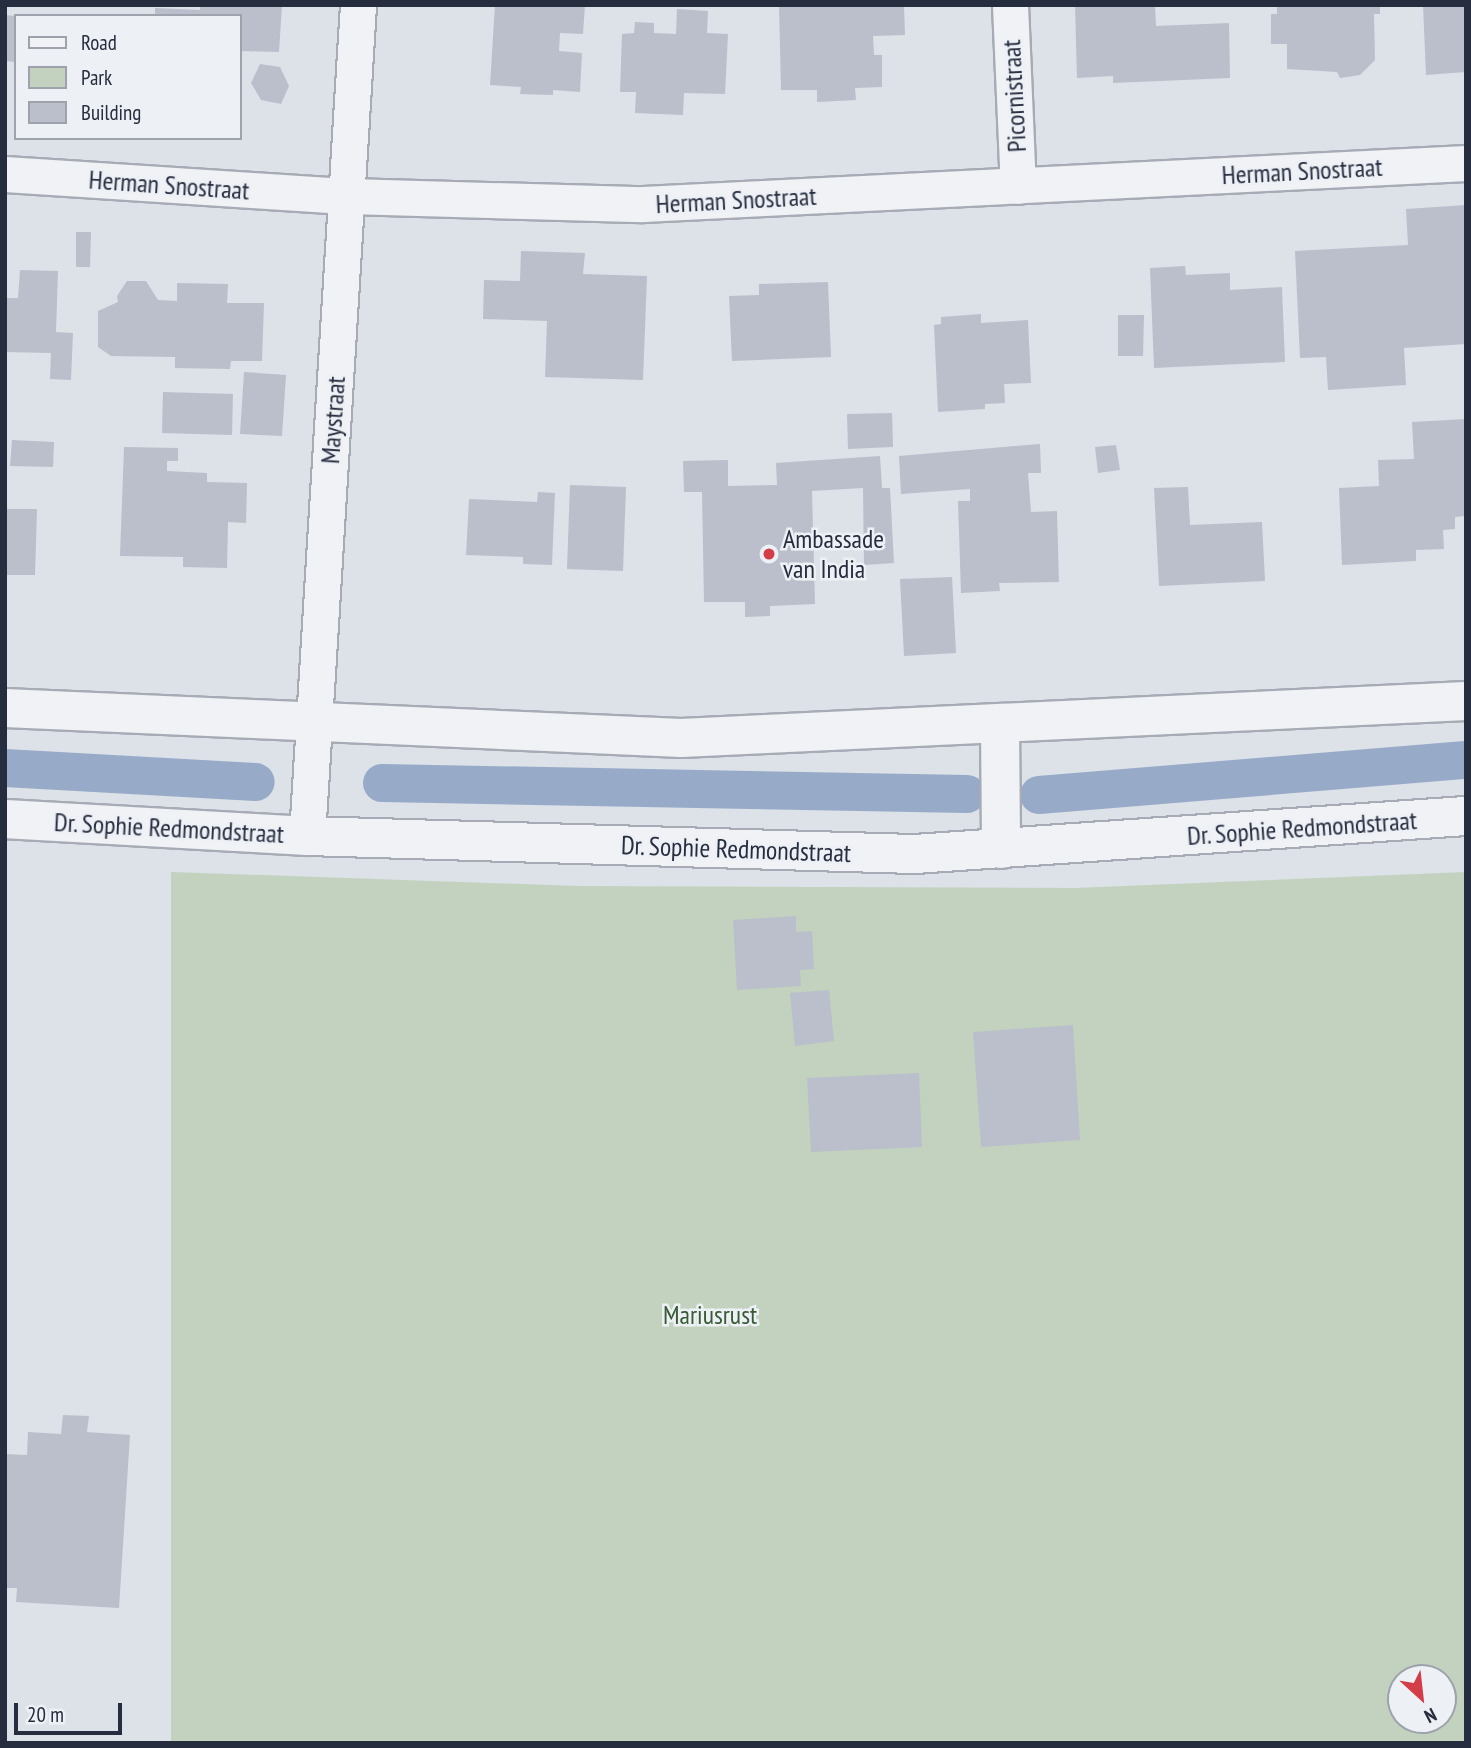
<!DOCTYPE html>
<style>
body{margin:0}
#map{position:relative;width:1471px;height:1748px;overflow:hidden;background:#dde1e8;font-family:"PT Sans Narrow",sans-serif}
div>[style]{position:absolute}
.green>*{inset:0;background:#c2d2be}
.canal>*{height:38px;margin:-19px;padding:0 19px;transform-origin:19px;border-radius:19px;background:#97abc9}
.building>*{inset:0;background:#babfcb}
.roads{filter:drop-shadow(2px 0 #a6abb5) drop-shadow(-2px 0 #a6abb5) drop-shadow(0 2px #a6abb5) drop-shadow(0 -2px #a6abb5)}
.minor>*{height:35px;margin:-17.5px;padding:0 17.5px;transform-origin:17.5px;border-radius:17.5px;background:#f0f2f6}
.tertiary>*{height:38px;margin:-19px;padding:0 19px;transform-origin:19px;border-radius:19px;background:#f0f2f6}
.dots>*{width:19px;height:19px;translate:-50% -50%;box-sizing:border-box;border:4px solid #edf0f5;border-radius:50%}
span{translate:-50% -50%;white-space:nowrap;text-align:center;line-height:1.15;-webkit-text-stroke:5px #edf0f5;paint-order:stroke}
.street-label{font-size:26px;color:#262d3f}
.poi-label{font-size:26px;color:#262d3f}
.left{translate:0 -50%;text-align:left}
.park-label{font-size:26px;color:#385b33}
.frame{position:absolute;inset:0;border:7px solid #262d3f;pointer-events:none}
.legend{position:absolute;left:14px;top:14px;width:228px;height:126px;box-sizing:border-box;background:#edf0f5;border:2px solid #9da2ac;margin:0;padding:9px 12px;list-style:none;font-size:21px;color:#262d3f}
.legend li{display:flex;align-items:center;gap:14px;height:35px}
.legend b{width:35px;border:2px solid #9da2ac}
.north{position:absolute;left:1387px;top:1664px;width:70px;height:70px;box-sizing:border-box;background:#edf0f5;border:2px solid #9da2ac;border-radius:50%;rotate:153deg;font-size:19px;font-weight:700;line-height:28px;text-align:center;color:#262d3f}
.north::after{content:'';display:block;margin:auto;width:24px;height:32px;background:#d23d48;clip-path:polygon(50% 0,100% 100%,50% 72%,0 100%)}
.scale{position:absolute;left:14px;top:1703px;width:108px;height:32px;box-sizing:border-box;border:4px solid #262d3f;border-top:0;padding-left:9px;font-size:21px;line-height:24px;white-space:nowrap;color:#262d3f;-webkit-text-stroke:5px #edf0f5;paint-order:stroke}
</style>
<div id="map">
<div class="green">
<i style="clip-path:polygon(evenodd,171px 872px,579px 886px,1075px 888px,1466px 872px,1466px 1743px,171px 1743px,171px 872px,1401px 1678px,1443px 1678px,1443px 1720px,1401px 1720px,1401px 1678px)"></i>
</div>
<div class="canal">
<i style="left:5px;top:768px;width:251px;rotate:3.2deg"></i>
<i style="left:382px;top:783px;width:585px;rotate:1.08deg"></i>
<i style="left:1039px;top:795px;width:428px;rotate:-4.7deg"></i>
</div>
<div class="building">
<i style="clip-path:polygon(200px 5px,282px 5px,279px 52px,240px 51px,240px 16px,155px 16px,155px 8px,200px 10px)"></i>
<i style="clip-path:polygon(495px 5px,585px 5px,583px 34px,560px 33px,559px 51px,582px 53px,580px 92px,553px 90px,553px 95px,520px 94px,521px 87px,490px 85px)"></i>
<i style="clip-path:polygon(779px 5px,904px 5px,905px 35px,873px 36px,874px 55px,882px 55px,882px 87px,855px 88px,856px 100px,817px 102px,817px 90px,781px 90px)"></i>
<i style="clip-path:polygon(1075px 5px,1155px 5px,1156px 26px,1229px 23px,1230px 78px,1113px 83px,1113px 76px,1077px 78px)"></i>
<i style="clip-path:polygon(1277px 5px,1380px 5px,1380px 14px,1374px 14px,1375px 60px,1360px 75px,1340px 78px,1337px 72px,1287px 69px,1287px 44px,1271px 44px,1271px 14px,1277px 14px)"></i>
<i style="clip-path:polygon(1423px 5px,1466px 5px,1466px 72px,1426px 75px)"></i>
<i style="clip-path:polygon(677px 9px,708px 11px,707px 33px,728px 34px,725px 94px,684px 93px,683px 115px,635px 113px,636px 92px,620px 92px,622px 34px,634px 33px,635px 22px,654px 23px,654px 33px,676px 34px)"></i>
<i style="clip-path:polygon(5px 15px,16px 16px,16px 62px,5px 61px)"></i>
<i style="clip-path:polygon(260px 64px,280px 67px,289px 86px,281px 104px,261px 100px,251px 83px)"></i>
<i style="clip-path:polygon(1466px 205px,1466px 344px,1404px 348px,1406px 385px,1328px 390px,1326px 357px,1300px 358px,1295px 251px,1408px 245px,1406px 209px)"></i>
<i style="clip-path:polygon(76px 232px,91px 232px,90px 267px,76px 267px)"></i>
<i style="clip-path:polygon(521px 251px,585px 253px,583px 274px,647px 276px,643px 380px,545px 377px,547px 321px,483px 319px,484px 280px,520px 281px)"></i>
<i style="clip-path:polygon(1185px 266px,1186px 275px,1230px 273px,1230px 290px,1282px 287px,1285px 362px,1154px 368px,1150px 268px)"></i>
<i style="clip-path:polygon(20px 270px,58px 271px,56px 332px,73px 333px,71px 380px,50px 379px,51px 353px,5px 352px,5px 298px,18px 298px)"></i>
<i style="clip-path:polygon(127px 281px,146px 281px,158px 300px,177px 301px,177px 283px,228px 284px,227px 303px,264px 303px,262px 361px,231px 361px,230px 369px,175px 368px,175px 357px,111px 356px,98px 347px,98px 311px,118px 302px,117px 296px)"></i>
<i style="clip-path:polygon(828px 282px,831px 357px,732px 361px,729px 296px,759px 295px,759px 284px)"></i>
<i style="clip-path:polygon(981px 314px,981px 323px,1028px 320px,1031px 383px,1004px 384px,1005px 403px,985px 404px,985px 409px,938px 412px,934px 325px,941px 324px,941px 317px)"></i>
<i style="clip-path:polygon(1118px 315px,1144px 315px,1143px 356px,1118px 356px)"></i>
<i style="clip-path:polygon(244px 372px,286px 375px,282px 436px,240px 434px)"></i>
<i style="clip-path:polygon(163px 392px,233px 394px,232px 435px,162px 433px)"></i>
<i style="clip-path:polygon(892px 413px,893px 447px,848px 449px,847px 414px)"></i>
<i style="clip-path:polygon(1466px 419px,1466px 516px,1455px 517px,1455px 529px,1443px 530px,1444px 549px,1416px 550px,1416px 561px,1342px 565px,1339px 488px,1379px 486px,1378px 460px,1414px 459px,1412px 422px)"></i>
<i style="clip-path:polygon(12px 440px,54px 442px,53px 467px,10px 466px)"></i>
<i style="clip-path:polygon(1040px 444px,1041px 473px,1028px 473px,1031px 512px,1057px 511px,1059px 582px,999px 583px,1000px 591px,961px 593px,958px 501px,970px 501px,970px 489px,901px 494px,899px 456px)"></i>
<i style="clip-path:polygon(1116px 445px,1120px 470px,1098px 473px,1095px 447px)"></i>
<i style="clip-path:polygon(124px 447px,178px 448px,178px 461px,167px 461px,167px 471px,207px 473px,207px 482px,247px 483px,246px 523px,228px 522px,227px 568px,183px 567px,183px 557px,120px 556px)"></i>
<i style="clip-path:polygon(880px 456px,882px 488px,890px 488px,894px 563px,864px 565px,863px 488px,812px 491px,815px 604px,770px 606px,770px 616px,745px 617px,745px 602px,704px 602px,702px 492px,684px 492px,683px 461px,728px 460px,728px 486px,777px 485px,776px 463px)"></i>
<i style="clip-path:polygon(570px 485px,626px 487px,623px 571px,567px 569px)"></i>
<i style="clip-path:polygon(1188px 487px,1190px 525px,1262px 522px,1265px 581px,1159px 586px,1154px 488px)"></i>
<i style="clip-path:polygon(538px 492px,555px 493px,552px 565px,523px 564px,523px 557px,466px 555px,469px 499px,537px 502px)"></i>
<i style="clip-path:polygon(5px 509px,37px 509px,35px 575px,5px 575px)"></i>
<i style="clip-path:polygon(952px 577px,956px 653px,904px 656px,900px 579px)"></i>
<i style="clip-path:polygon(796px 916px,796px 932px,812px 931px,814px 969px,800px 970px,801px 986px,737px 990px,733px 920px)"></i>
<i style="clip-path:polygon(829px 990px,834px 1041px,795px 1046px,790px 993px)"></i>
<i style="clip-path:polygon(1073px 1025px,1080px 1140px,981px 1147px,973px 1032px)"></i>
<i style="clip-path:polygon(919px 1073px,922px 1147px,811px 1152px,807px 1078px)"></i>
<i style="clip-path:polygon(63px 1415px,89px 1416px,87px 1432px,130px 1435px,119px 1608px,16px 1602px,17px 1588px,5px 1588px,5px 1454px,27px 1455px,28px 1432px,61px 1434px)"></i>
</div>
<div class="roads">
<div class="minor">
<i style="left:1010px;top:5px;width:181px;rotate:87.5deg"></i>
<i style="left:5px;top:174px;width:344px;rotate:3.7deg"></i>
<i style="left:348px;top:196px;width:295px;rotate:1.6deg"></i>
<i style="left:643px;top:204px;width:824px;rotate:-2.85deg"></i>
<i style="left:307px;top:836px;width:833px;rotate:-86.49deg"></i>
</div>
<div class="tertiary">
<i style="left:5px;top:708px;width:677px;rotate:2.54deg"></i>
<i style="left:681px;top:738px;width:786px;rotate:-2.7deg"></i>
<i style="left:1000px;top:725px;width:124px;rotate:89.5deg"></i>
<i style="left:5px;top:819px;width:302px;rotate:3.2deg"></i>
<i style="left:307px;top:836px;width:608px;rotate:1.7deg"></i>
<i style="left:915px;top:854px;width:552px;rotate:-3.95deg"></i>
</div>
</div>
<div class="dots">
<i style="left:769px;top:554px;background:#d23d48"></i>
</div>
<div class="street-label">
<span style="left:1014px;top:96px;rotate:-93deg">Picornistraat</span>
<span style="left:1302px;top:171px;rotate:-3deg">Herman Snostraat</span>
<span style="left:169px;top:185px;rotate:4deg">Herman Snostraat</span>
<span style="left:736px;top:200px;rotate:-3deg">Herman Snostraat</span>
<span style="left:333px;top:420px;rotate:-86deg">Maystraat</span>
<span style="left:169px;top:828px;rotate:3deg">Dr. Sophie Redmondstraat</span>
<span style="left:1302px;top:828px;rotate:-4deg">Dr. Sophie Redmondstraat</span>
<span style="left:736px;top:849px;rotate:2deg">Dr. Sophie Redmondstraat</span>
</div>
<div class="poi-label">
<span class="left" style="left:783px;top:554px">Ambassade<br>van India</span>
</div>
<div class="park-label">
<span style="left:710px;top:1315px">Mariusrust</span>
</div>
<div class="frame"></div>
<ul class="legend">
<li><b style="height:9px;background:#f0f2f6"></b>Road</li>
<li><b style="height:19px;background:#c2d2be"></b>Park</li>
<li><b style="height:19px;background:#babfcb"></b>Building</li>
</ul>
<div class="north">N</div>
<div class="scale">20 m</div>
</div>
